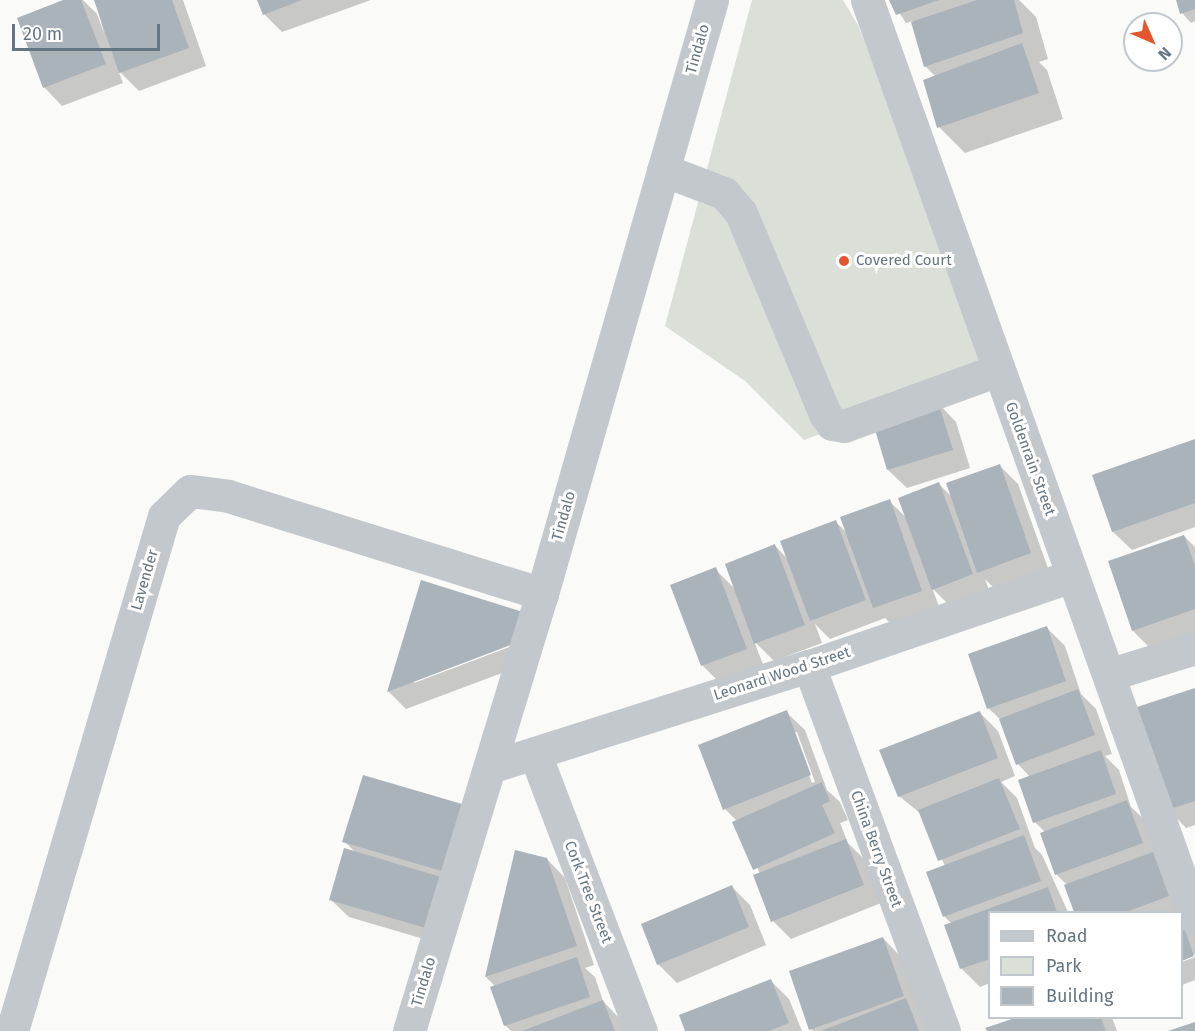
<!DOCTYPE html>
<style>
body{margin:0}
#map{position:relative;width:1195px;height:1031px;overflow:hidden;background:#fafaf8;font-family:"Fira Sans",sans-serif}
div>[style]{position:absolute}
.green>*{inset:0;background:#dadfd7}
.shadow>*{inset:0;background:#0003}
.building>*{inset:0;background:#aab3b9}
.minor>*{height:33px;margin:-16.5px;padding:0 16.5px;transform-origin:16.5px;border-radius:16.5px;background:#c3c8cc}
.dots>*{width:16px;height:16px;translate:-50% -50%;box-sizing:border-box;border:3px solid #fff;border-radius:50%}
span{translate:-50% -50%;white-space:nowrap;text-align:center;line-height:1.15;-webkit-text-stroke:6px #fff;paint-order:stroke}
.street-label{font-size:15px;color:#657683}
.poi-label{font-size:15px;color:#657683}
.left{translate:0 -50%;text-align:left}
.legend{position:absolute;left:988px;top:911px;width:195px;height:108px;box-sizing:border-box;background:#fff;border:2px solid #c1c8cd;margin:0;padding:8px 10px;list-style:none;font-size:18px;color:#657683}
.legend li{display:flex;align-items:center;gap:12px;height:30px}
.legend b{width:30px;border:2px solid #c1c8cd}
.north{position:absolute;left:1123px;top:12px;width:60px;height:60px;box-sizing:border-box;background:#fff;border:2px solid #c1c8cd;border-radius:50%;rotate:135deg;font-size:16px;font-weight:700;line-height:24px;text-align:center;color:#657683}
.north::after{content:'';display:block;margin:auto;width:21px;height:27px;background:#e4572e;clip-path:polygon(50% 0,100% 100%,50% 72%,0 100%)}
.scale{position:absolute;left:12px;top:24px;width:148px;height:27px;box-sizing:border-box;border:3px solid #657683;border-top:0;padding-left:8px;font-size:18px;line-height:21px;white-space:nowrap;color:#657683;-webkit-text-stroke:4px #fff;paint-order:stroke}
</style>
<div id="map">
<div class="green">
<i style="clip-path:polygon(752px 0,843px 0,859px 27px,990px 372px,804px 440px,745px 381px,665px 326px)"></i>
</div>
<div class="shadow">
<i style="clip-path:polygon(67px 0,83px 0,97px 14px,104px 33px,95px 0,183px 0,206px 66px,139px 91px,118px 70px,123px 83px,62px 106px,44px 87px)"></i>
<i style="clip-path:polygon(259px 0,371px 0,282px 32px,264px 14px)"></i>
<i style="clip-path:polygon(891px 0,1019px 0,1036px 17px,1048px 59px,1039px 62px,1047px 70px,1063px 119px,965px 153px,939px 127px,936px 77px,925px 66px,913px 21px,906px 23px)"></i>
<i style="clip-path:polygon(1177px 0,1195px 0,1195px 21px,1191px 23px,1182px 13px)"></i>
<i style="clip-path:polygon(938px 403px,956px 422px,970px 468px,907px 488px,888px 470px,874px 424px)"></i>
<i style="clip-path:polygon(1195px 440px,1195px 527px,1132px 550px,1113px 532px,1094px 476px)"></i>
<i style="clip-path:polygon(1000px 466px,1018px 484px,1049px 571px,996px 590px,985px 579px,990px 593px,951px 607px,932px 588px,940px 609px,893px 626px,885px 618px,830px 639px,815px 624px,822px 643px,774px 661px,754px 641px,764px 667px,721px 684px,703px 666px,672px 586px,715px 569px,737px 591px,775px 546px,789px 560px,836px 522px,849px 535px,889px 501px,907px 518px,939px 484px,952px 497px)"></i>
<i style="clip-path:polygon(1184px 536px,1195px 547px,1195px 634px,1151px 649px,1133px 631px)"></i>
<i style="clip-path:polygon(evenodd,523px 613px,531px 662px,406px 709px,388px 691px,523px 613px,519px 640px,520px 643px,414px 683px,414px 680px,519px 640px)"></i>
<i style="clip-path:polygon(1047px 628px,1065px 646px,1081px 694px,1096px 709px,1112px 754px,1105px 756px,1119px 770px,1131px 807px,1145px 820px,1195px 927px,1195px 954px,1182px 959px,1182px 912px,1075px 912px,1067px 885px,1056px 874px,1042px 834px,1045px 832px,1035px 822px,1030px 777px,1018px 764px,1002px 721px,988px 708px)"></i>
<i style="clip-path:polygon(1195px 689px,1195px 825px,1186px 828px,1168px 809px)"></i>
<i style="clip-path:polygon(evenodd,786px 712px,805px 730px,827px 790px,840px 802px,848px 820px,840px 823px,848px 843px,864px 859px,881px 903px,791px 939px,773px 921px,760px 874px,737px 821px,725px 809px,786px 712px,793px 732px,797px 732px,815px 782px,812px 783px,793px 732px)"></i>
<i style="clip-path:polygon(980px 713px,998px 731px,1015px 776px,1001px 782px,1017px 798px,1035px 848px,1042px 855px,1068px 912px,990px 912px,990px 983px,980px 987px,961px 968px,952px 924px,945px 917px,928px 873px,945px 866px,920px 813px,899px 796px)"></i>
<i style="clip-path:polygon(461px 805px,444px 945px,349px 917px,330px 899px,356px 853px,344px 841px)"></i>
<i style="clip-path:polygon(516px 852px,547px 859px,565px 878px,594px 965px,585px 968px,595px 977px,603px 1001px,621px 1020px,625px 1031px,511px 1031px,505px 1025px,496px 987px,486px 977px)"></i>
<i style="clip-path:polygon(732px 887px,750px 905px,766px 945px,677px 983px,658px 964px,642px 925px)"></i>
<i style="clip-path:polygon(883px 938px,901px 957px,929px 1031px,812px 1031px,790px 972px)"></i>
<i style="clip-path:polygon(1195px 957px,1195px 980px,1182px 985px,1182px 962px)"></i>
<i style="clip-path:polygon(771px 981px,789px 999px,802px 1031px,687px 1031px)"></i>
<i style="clip-path:polygon(1009px 1018px,1112px 1018px,1117px 1031px,988px 1031px,1012px 1020px)"></i>
</div>
<div class="building">
<i style="clip-path:polygon(63px 0,81px 0,106px 64px,43px 88px,17px 18px)"></i>
<i style="clip-path:polygon(94px 0,172px 0,189px 48px,119px 73px)"></i>
<i style="clip-path:polygon(257px 0,302px 0,263px 15px)"></i>
<i style="clip-path:polygon(889px 0,939px 0,896px 15px)"></i>
<i style="clip-path:polygon(977px 0,1014px 0,1023px 33px,924px 67px,911px 22px)"></i>
<i style="clip-path:polygon(1176px 0,1195px 0,1195px 9px,1180px 14px)"></i>
<i style="clip-path:polygon(1022px 43px,1039px 93px,937px 128px,923px 80px)"></i>
<i style="clip-path:polygon(938px 402px,953px 450px,887px 470px,873px 423px)"></i>
<i style="clip-path:polygon(1195px 439px,1195px 503px,1112px 532px,1092px 475px)"></i>
<i style="clip-path:polygon(1000px 464px,1031px 553px,977px 573px,946px 483px)"></i>
<i style="clip-path:polygon(939px 482px,973px 574px,932px 590px,898px 498px)"></i>
<i style="clip-path:polygon(890px 499px,922px 591px,873px 608px,840px 517px)"></i>
<i style="clip-path:polygon(836px 520px,866px 600px,810px 621px,780px 541px)"></i>
<i style="clip-path:polygon(1184px 535px,1195px 566px,1195px 609px,1132px 631px,1108px 561px)"></i>
<i style="clip-path:polygon(775px 544px,805px 625px,754px 644px,725px 564px)"></i>
<i style="clip-path:polygon(716px 567px,747px 649px,701px 666px,670px 585px)"></i>
<i style="clip-path:polygon(421px 580px,523px 612px,513px 644px,387px 692px)"></i>
<i style="clip-path:polygon(1047px 626px,1066px 681px,987px 709px,968px 654px)"></i>
<i style="clip-path:polygon(1195px 688px,1195px 801px,1167px 810px,1134px 708px)"></i>
<i style="clip-path:polygon(1078px 689px,1095px 735px,1016px 765px,999px 719px)"></i>
<i style="clip-path:polygon(787px 710px,811px 775px,723px 810px,698px 745px)"></i>
<i style="clip-path:polygon(980px 711px,998px 758px,898px 797px,879px 750px)"></i>
<i style="clip-path:polygon(1101px 750px,1116px 794px,1033px 823px,1018px 780px)"></i>
<i style="clip-path:polygon(363px 775px,462px 804px,442px 871px,342px 842px)"></i>
<i style="clip-path:polygon(999px 778px,1020px 829px,938px 861px,918px 810px)"></i>
<i style="clip-path:polygon(822px 782px,830px 801px,822px 805px,835px 833px,753px 870px,732px 822px)"></i>
<i style="clip-path:polygon(1127px 800px,1143px 843px,1055px 875px,1040px 833px)"></i>
<i style="clip-path:polygon(1024px 835px,1041px 881px,943px 917px,926px 872px)"></i>
<i style="clip-path:polygon(846px 839px,864px 885px,771px 922px,753px 875px)"></i>
<i style="clip-path:polygon(344px 848px,441px 877px,426px 928px,329px 900px)"></i>
<i style="clip-path:polygon(515px 850px,547px 858px,577px 946px,485px 977px)"></i>
<i style="clip-path:polygon(1153px 852px,1169px 896px,1126px 912px,1074px 912px,1064px 885px)"></i>
<i style="clip-path:polygon(732px 885px,749px 927px,657px 965px,641px 924px)"></i>
<i style="clip-path:polygon(1048px 887px,1057px 912px,990px 912px,990px 959px,960px 969px,944px 925px)"></i>
<i style="clip-path:polygon(1182px 921px,1194px 956px,1182px 961px)"></i>
<i style="clip-path:polygon(883px 937px,904px 996px,809px 1030px,789px 971px)"></i>
<i style="clip-path:polygon(577px 957px,590px 997px,504px 1026px,490px 987px)"></i>
<i style="clip-path:polygon(771px 979px,789px 1023px,769px 1031px,685px 1031px,679px 1015px)"></i>
<i style="clip-path:polygon(906px 998px,919px 1031px,821px 1031px)"></i>
<i style="clip-path:polygon(603px 1000px,615px 1031px,522px 1031px)"></i>
<i style="clip-path:polygon(1015px 1018px,1101px 1018px,1106px 1031px,987px 1031px,985px 1028px)"></i>
<i style="clip-path:polygon(1195px 1022px,1195px 1031px,1168px 1031px)"></i>
</div>
<div class="minor">
<i style="left:867px;top:0;width:975px;rotate:70.34deg"></i>
<i style="left:663px;top:170px;width:65px;rotate:20.7deg"></i>
<i style="left:724px;top:193px;width:26px;rotate:50deg"></i>
<i style="left:741px;top:213px;width:218px;rotate:67.3deg"></i>
<i style="left:825px;top:414px;width:12px;rotate:55deg"></i>
<i style="left:832px;top:424px;width:12px;rotate:9deg"></i>
<i style="left:844px;top:426px;width:164px;rotate:-20deg"></i>
<i style="left:809px;top:666px;width:389px;rotate:69.7deg"></i>
<i style="left:1111px;top:674px;width:88px;rotate:-17.2deg"></i>
<i style="left:535px;top:754px;width:297px;rotate:69.1deg"></i>
<i style="left:490px;top:767px;width:335px;rotate:-17.6deg"></i>
<i style="left:809px;top:666px;width:278px;rotate:-18.9deg"></i>
<i style="left:12px;top:1031px;width:537px;rotate:-73.56deg"></i>
<i style="left:164px;top:516px;width:36px;rotate:-44deg"></i>
<i style="left:190px;top:491px;width:38px;rotate:7deg"></i>
<i style="left:228px;top:496px;width:329px;rotate:17.3deg"></i>
<i style="left:409px;top:1031px;width:457px;rotate:-73.1deg"></i>
<i style="left:542px;top:594px;width:618px;rotate:-74.03deg"></i>
</div>
<div class="dots">
<i style="left:844px;top:261px;background:#e4572e"></i>
</div>
<div class="street-label">
<span style="left:698px;top:49px;rotate:-74deg">Tindalo</span>
<span style="left:1030px;top:459px;rotate:70deg">Goldenrain Street</span>
<span style="left:564px;top:516px;rotate:-74deg">Tindalo</span>
<span style="left:145px;top:580px;rotate:-74deg">Lavender</span>
<span style="left:782px;top:674px;rotate:-18deg">Leonard Wood Street</span>
<span style="left:876px;top:849px;rotate:70deg">China Berry Street</span>
<span style="left:588px;top:892px;rotate:69deg">Cork Tree Street</span>
<span style="left:424px;top:982px;rotate:-73deg">Tindalo</span>
</div>
<div class="poi-label">
<span class="left" style="left:856px;top:261px">Covered Court</span>
</div>
<ul class="legend">
<li><b style="height:8px;background:#c3c8cc"></b>Road</li>
<li><b style="height:16px;background:#dadfd7"></b>Park</li>
<li><b style="height:16px;background:#aab3b9"></b>Building</li>
</ul>
<div class="north">N</div>
<div class="scale">20 m</div>
</div>
